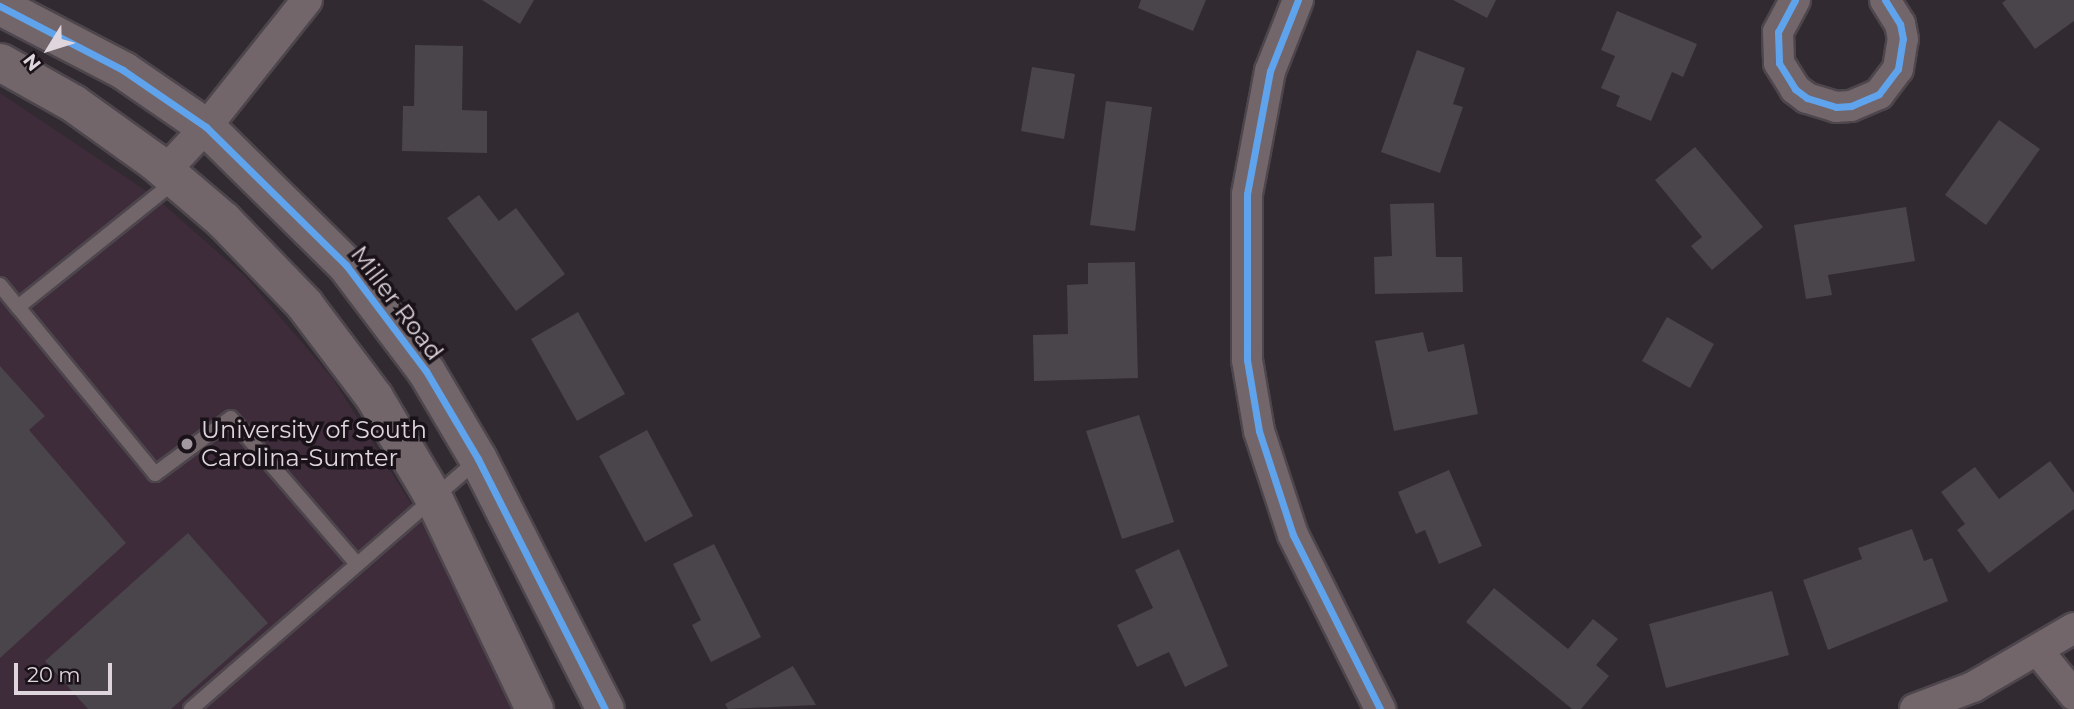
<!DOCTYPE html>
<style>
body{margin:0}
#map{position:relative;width:2074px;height:709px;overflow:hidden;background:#322a31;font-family:Montserrat,sans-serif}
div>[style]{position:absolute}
.built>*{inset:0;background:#3e2c3b}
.building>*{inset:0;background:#4a444b}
.roads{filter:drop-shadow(2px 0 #4d464c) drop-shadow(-2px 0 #4d464c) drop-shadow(0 2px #4d464c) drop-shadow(0 -2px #4d464c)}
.service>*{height:14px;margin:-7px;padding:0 7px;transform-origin:7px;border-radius:7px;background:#72666a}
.minor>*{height:30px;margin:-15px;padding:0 15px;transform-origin:15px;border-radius:15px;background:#72666a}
.tertiary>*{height:37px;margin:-18.5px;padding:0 18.5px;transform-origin:18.5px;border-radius:18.5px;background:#72666a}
.cycleway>*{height:7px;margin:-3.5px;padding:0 3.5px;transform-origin:3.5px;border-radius:3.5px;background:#60a3ed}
.dots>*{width:19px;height:19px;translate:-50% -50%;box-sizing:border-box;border:4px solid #191218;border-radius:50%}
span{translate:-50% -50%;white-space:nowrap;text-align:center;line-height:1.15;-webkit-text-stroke:7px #191218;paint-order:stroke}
.street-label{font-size:24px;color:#dfd5dd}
.poi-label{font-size:24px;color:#dfd5dd}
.left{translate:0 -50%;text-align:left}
.north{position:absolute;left:14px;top:14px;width:70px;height:70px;-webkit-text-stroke:5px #191218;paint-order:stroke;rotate:232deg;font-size:19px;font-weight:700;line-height:28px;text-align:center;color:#dfd5dd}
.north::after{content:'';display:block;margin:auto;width:24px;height:32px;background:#dfd5dd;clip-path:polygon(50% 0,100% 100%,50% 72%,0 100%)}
.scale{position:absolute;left:14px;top:663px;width:98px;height:32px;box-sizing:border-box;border:4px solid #dfd5dd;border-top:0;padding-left:9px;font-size:21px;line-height:24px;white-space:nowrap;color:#dfd5dd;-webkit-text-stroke:5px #191218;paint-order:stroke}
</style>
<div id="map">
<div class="built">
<i style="clip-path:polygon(0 93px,155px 197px,246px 277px,333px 379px,415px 510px,519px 709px,0 709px)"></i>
</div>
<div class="building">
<i style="clip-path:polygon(482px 0,534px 0,520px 24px)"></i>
<i style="clip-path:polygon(1141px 0,1206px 0,1193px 31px,1138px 8px)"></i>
<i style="clip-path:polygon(1453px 0,1496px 0,1487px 18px)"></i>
<i style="clip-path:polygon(2006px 0,2074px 0,2074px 21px,2035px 49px,2002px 3px)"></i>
<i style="clip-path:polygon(1617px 11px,1697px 44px,1683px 77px,1672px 72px,1651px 121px,1616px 106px,1620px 96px,1601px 88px,1615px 56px,1601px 50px)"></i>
<i style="clip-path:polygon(415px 45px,463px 46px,462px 110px,487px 111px,487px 153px,402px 151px,403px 106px,414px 106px)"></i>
<i style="clip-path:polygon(1417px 50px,1465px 68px,1453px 104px,1463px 107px,1440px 173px,1381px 152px)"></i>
<i style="clip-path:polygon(1032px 67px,1075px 74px,1064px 139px,1021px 131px)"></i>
<i style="clip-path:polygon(1106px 101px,1152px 107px,1135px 231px,1090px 225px)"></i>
<i style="clip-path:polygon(1999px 120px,2040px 149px,1986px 225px,1945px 195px)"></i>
<i style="clip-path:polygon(1695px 147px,1763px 227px,1712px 270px,1691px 246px,1702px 237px,1655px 180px)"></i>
<i style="clip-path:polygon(479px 195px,499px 221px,516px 208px,565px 274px,516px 311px,447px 218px)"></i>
<i style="clip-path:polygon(1434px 203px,1436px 257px,1462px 257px,1463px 292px,1375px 294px,1374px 257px,1392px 256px,1390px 204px)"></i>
<i style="clip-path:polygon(1906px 207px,1915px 261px,1828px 275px,1832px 295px,1806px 299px,1794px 225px)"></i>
<i style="clip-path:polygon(1135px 262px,1138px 378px,1034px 381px,1033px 335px,1068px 334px,1067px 285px,1088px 284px,1088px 263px)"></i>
<i style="clip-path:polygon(578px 312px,625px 394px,577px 421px,531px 339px)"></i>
<i style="clip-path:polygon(1667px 317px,1714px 344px,1690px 388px,1642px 361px)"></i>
<i style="clip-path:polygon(1423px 332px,1428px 352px,1464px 344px,1478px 414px,1394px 431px,1375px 341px)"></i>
<i style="clip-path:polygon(0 366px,45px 416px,29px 430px,126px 543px,0 658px)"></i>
<i style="clip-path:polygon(1139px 415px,1174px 522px,1122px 539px,1086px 431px)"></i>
<i style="clip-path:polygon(647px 430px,693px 516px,645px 542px,599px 456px)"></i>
<i style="clip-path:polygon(2050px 461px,2074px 493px,2074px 509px,1989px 573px,1957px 530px,1965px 524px,1941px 492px,1975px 467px,1999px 499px)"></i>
<i style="clip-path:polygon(1449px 470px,1482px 546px,1439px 564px,1425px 530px,1416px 534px,1398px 492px)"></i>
<i style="clip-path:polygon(1912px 529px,1924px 561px,1932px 558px,1948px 601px,1828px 650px,1803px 580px,1862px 559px,1858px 548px)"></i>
<i style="clip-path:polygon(188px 533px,268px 623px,171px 709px,88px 709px,45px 661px)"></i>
<i style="clip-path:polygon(714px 544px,761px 637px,711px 662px,692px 625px,701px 620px,673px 564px)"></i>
<i style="clip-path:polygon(1179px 549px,1228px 666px,1185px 687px,1169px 652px,1137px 667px,1117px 625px,1153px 608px,1135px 570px)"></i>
<i style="clip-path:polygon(1494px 588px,1568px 649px,1593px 619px,1618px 639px,1596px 665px,1609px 676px,1581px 709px,1572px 709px,1466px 622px)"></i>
<i style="clip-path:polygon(1772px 591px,1789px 655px,1666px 688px,1649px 624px)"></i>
<i style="clip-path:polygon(793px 666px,816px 705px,728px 709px,725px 704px)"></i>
</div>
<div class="roads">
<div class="service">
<i style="left:0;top:285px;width:28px;rotate:51deg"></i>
<i style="left:18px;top:307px;width:201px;rotate:-38.7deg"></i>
<i style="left:18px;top:307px;width:216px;rotate:50.6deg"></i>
<i style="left:155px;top:474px;width:94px;rotate:-36.4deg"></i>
<i style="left:231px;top:418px;width:191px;rotate:49.2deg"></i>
<i style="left:191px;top:709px;width:379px;rotate:-41deg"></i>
</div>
<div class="minor">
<i style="left:1298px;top:0;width:76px;rotate:111.5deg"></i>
<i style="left:1270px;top:71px;width:125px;rotate:100.6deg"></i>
<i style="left:1247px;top:194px;width:166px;rotate:90deg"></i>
<i style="left:1247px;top:360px;width:72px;rotate:80.4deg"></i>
<i style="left:1259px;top:431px;width:109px;rotate:71.9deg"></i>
<i style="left:1293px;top:535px;width:195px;rotate:63.4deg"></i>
<i style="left:1795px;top:0;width:36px;rotate:118deg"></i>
<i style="left:1778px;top:32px;width:31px;rotate:88deg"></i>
<i style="left:1779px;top:63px;width:31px;rotate:58deg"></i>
<i style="left:1795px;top:89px;width:15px;rotate:37deg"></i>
<i style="left:1807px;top:98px;width:30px;rotate:17deg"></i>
<i style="left:1836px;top:107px;width:15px;rotate:-4deg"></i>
<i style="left:1851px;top:106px;width:30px;rotate:-23deg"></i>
<i style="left:1879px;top:94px;width:31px;rotate:-53deg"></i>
<i style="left:1898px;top:69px;width:30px;rotate:-81deg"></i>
<i style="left:1903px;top:39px;width:15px;rotate:-101deg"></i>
<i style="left:1900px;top:24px;width:28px;rotate:-122deg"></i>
<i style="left:165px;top:171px;width:60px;rotate:-47deg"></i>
<i style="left:206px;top:127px;width:162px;rotate:-51.5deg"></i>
<i style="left:2038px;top:651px;width:57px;rotate:50.7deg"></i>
<i style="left:1915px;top:709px;width:62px;rotate:-20.8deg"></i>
<i style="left:1973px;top:687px;width:117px;rotate:-30.3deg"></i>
</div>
<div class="tertiary">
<i style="left:0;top:6px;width:139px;rotate:27.5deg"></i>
<i style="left:123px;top:70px;width:101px;rotate:34.5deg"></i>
<i style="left:206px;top:127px;width:197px;rotate:44.6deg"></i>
<i style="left:346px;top:265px;width:133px;rotate:53deg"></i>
<i style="left:426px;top:371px;width:102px;rotate:59.4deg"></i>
<i style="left:478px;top:459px;width:280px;rotate:63.1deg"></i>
<i style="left:0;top:62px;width:84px;rotate:29.3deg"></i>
<i style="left:73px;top:103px;width:100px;rotate:35.6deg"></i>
<i style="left:154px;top:161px;width:91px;rotate:40.5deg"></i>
<i style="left:223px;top:220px;width:117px;rotate:46deg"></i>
<i style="left:304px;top:304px;width:116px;rotate:53deg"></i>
<i style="left:374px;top:397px;width:114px;rotate:59.4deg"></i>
<i style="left:432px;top:495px;width:237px;rotate:64.5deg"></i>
</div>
</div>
<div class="cycleway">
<i style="left:1298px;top:0;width:76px;rotate:111.5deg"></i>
<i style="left:1270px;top:71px;width:125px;rotate:100.6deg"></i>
<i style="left:1247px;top:194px;width:166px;rotate:90deg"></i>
<i style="left:1247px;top:360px;width:72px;rotate:80.4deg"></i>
<i style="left:1259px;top:431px;width:109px;rotate:71.9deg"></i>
<i style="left:1293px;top:535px;width:195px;rotate:63.4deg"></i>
<i style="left:1795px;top:0;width:36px;rotate:118deg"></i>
<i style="left:1778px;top:32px;width:31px;rotate:88deg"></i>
<i style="left:1779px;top:63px;width:31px;rotate:58deg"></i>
<i style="left:1795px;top:89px;width:15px;rotate:37deg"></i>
<i style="left:1807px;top:98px;width:30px;rotate:17deg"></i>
<i style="left:1836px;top:107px;width:15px;rotate:-4deg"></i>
<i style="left:1851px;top:106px;width:30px;rotate:-23deg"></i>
<i style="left:1879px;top:94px;width:31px;rotate:-53deg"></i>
<i style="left:1898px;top:69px;width:30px;rotate:-81deg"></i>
<i style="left:1903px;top:39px;width:15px;rotate:-101deg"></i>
<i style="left:1900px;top:24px;width:28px;rotate:-122deg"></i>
<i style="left:0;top:6px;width:139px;rotate:27.5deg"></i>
<i style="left:123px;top:70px;width:101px;rotate:34.5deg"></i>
<i style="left:206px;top:127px;width:197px;rotate:44.6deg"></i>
<i style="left:346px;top:265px;width:133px;rotate:53deg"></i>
<i style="left:426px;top:371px;width:102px;rotate:59.4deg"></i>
<i style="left:478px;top:459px;width:280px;rotate:63.1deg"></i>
</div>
<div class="dots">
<i style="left:187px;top:444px;background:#a299a1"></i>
</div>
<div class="street-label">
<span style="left:397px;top:303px;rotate:53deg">Miller Road</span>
</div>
<div class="poi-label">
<span class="left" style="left:201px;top:444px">University of South<br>Carolina-Sumter</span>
</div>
<div class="north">N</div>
<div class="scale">20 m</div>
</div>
